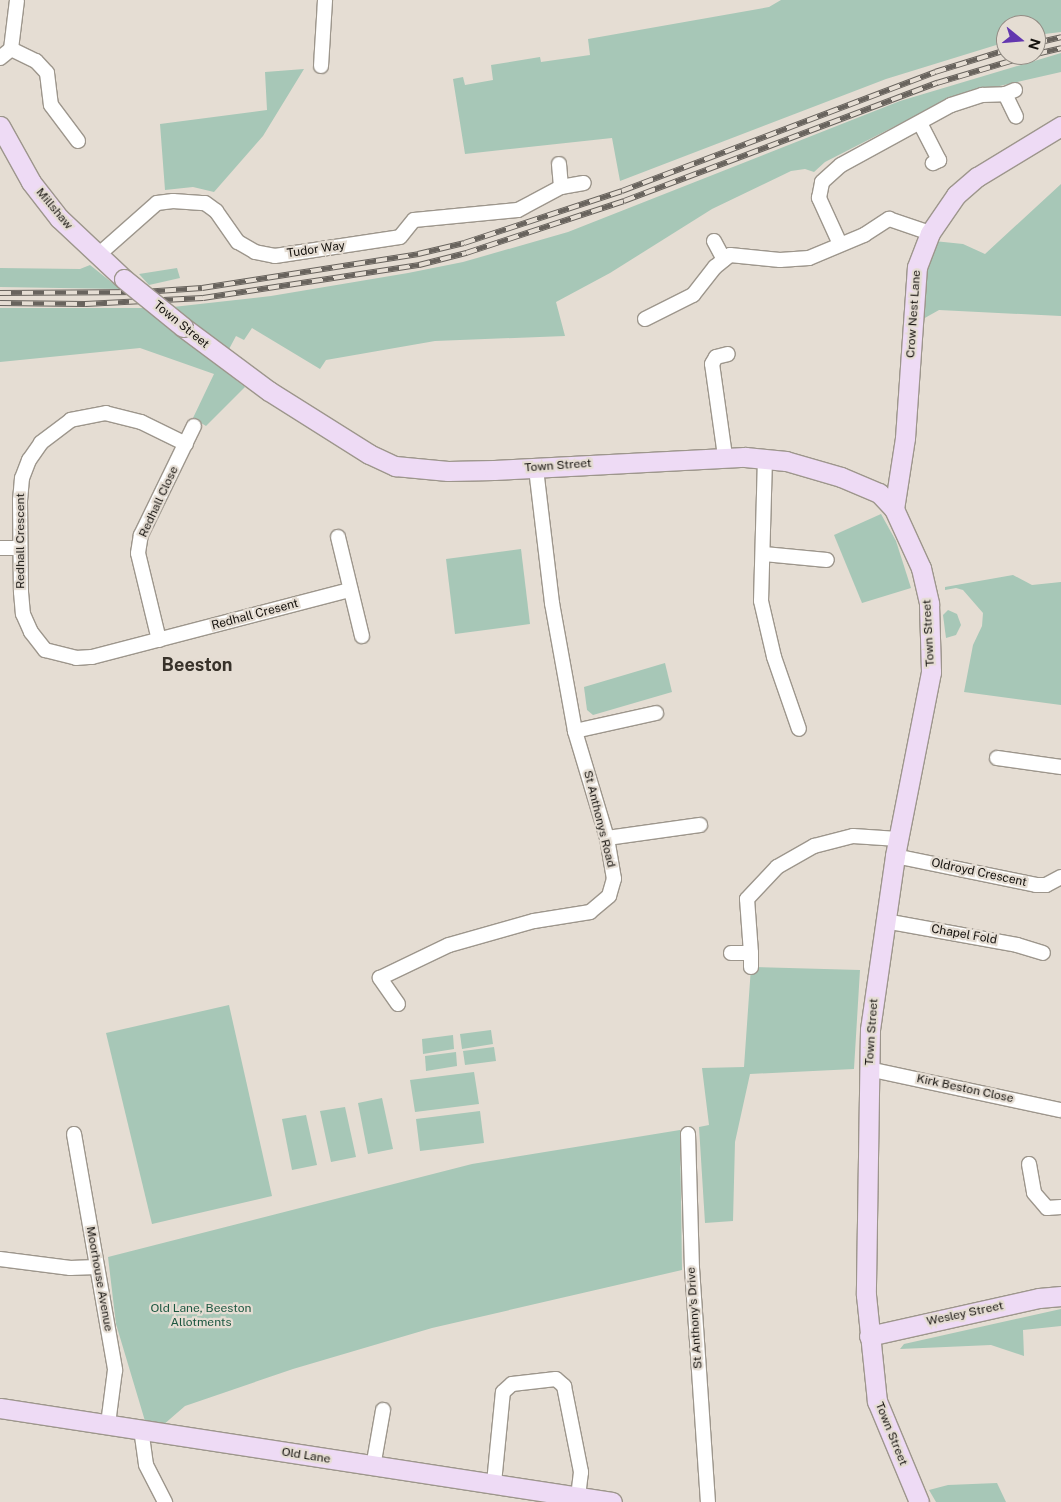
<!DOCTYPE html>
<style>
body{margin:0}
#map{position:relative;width:1061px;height:1502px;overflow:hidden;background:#e5ddd3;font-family:"Public Sans",sans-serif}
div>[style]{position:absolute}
.green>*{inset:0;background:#a7c7b7}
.roads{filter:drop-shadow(1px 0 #9d968c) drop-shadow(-1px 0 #9d968c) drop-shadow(0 1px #9d968c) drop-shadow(0 -1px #9d968c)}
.street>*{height:14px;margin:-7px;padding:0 7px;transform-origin:7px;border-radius:7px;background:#fff}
.secondary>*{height:19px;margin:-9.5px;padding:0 9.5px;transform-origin:9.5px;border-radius:9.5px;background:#eedbf5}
.rail>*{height:5.5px;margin-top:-2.75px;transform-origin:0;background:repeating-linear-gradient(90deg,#e5ddd3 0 11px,#68635d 0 22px);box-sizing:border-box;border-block:1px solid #68635d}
.bridges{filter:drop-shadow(1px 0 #9d968c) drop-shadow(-1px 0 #9d968c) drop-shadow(0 1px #9d968c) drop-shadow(0 -1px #9d968c)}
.secondary-bridge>*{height:19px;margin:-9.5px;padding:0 9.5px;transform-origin:9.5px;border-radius:9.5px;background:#eedbf5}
span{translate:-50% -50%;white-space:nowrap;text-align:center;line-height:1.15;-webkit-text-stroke:4.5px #e5ddd3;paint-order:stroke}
.street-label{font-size:12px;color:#15120e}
.park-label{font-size:12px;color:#1c5740}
.district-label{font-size:18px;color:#38322a;font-weight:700}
.north{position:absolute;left:996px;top:15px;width:50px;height:50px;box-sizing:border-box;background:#e5ddd3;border:1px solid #928c84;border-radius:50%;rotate:107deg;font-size:14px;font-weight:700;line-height:20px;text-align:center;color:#15120e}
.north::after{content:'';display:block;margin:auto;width:18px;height:22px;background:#6337af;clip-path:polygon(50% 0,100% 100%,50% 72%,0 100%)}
</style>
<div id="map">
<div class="green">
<i style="clip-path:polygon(781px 0,1061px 0,1061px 32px,1036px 35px,1036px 25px,1006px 25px,1006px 42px,886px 79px,620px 181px,612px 138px,465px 154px,453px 79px,463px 77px,465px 85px,493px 80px,491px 65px,540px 57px,541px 62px,590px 55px,588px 39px,769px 7px)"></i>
<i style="clip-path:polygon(1061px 53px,1061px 72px,952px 97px,825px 162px,814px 172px,805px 169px,791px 171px,712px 209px,610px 273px,556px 302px,565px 336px,435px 341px,326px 360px,320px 369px,252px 328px,244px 340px,236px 336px,228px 351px,173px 307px,271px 296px,408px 273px,463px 262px,568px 232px,900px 101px)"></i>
<i style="clip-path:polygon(304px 69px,263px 136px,214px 192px,193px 187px,165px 190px,160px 124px,267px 110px,265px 72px)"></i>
<i style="clip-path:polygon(1061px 184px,1061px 316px,939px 310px,923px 319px,918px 329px,920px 286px,934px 241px,963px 244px,985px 254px)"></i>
<i style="clip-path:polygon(90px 265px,120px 289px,0 287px,0 268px,80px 269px)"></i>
<i style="clip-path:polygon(177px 268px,180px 278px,149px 285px,139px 274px)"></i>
<i style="clip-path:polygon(0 308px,144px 308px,245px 387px,206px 426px,193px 418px,214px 374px,140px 348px,0 362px)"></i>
<i style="clip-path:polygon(881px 514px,896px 541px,911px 588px,862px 603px,834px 535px)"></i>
<i style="clip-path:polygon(521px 549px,530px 624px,455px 634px,446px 559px)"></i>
<i style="clip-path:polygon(1013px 575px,1032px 585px,1061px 582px,1061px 705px,964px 692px,973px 645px,982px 626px,983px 613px,963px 590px,956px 588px,945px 590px,945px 587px)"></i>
<i style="clip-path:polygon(948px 610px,957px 614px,961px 625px,956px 635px,946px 638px,943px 615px)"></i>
<i style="clip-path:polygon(665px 663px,672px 692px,593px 715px,587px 710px,584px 687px)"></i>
<i style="clip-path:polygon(751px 967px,860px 970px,854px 1069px,750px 1074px,735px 1142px,733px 1221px,705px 1223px,699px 1127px,709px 1125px,702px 1068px,744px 1067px)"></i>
<i style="clip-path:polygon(229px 1005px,272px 1196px,152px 1224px,106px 1033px)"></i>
<i style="clip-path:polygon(491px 1030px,493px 1044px,462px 1049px,460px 1034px)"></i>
<i style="clip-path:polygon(453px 1035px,454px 1049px,423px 1054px,422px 1039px)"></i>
<i style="clip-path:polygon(494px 1047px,496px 1061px,465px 1065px,463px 1051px)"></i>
<i style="clip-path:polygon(456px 1052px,457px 1066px,426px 1071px,425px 1056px)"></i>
<i style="clip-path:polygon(474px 1072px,479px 1104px,415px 1112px,410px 1080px)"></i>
<i style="clip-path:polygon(382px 1098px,393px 1149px,368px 1154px,358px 1103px)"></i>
<i style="clip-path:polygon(345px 1107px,356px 1157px,331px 1162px,320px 1111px)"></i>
<i style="clip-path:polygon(480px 1111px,484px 1143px,420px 1151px,416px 1119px)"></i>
<i style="clip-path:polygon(306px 1115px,317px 1165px,292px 1170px,282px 1119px)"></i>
<i style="clip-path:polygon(680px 1130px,682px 1270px,432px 1328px,293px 1369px,185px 1406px,155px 1432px,148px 1431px,116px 1324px,108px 1257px,472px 1164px)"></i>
<i style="clip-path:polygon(1061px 1309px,1061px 1326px,1023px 1330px,1024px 1356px,991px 1345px,900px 1349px,904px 1344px)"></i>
<i style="clip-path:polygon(997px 1483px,1006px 1502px,936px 1502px,929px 1490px,948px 1485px)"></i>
</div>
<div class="roads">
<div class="street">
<i style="left:11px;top:49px;width:28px;rotate:26deg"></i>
<i style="left:36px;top:61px;width:16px;rotate:47deg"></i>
<i style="left:47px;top:73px;width:32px;rotate:83deg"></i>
<i style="left:51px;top:105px;width:45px;rotate:53.1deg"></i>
<i style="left:0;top:58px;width:14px;rotate:-39deg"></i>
<i style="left:11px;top:49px;width:49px;rotate:-83deg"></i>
<i style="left:321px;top:66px;width:66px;rotate:-86.5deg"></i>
<i style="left:1015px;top:90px;width:11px;rotate:158deg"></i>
<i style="left:1005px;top:94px;width:25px;rotate:64deg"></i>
<i style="left:920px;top:123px;width:42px;rotate:62.8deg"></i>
<i style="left:939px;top:160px;width:7px;rotate:153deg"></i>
<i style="left:559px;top:164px;width:23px;rotate:85deg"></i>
<i style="left:714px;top:241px;width:21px;rotate:62deg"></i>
<i style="left:840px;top:244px;width:51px;rotate:-114.5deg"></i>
<i style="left:819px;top:198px;width:16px;rotate:-79deg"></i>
<i style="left:822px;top:182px;width:25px;rotate:-42deg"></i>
<i style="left:841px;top:165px;width:125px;rotate:-28.6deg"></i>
<i style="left:951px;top:105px;width:33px;rotate:-18deg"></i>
<i style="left:982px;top:95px;width:23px;rotate:-2deg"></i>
<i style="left:97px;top:256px;width:80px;rotate:-41.5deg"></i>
<i style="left:157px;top:203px;width:16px;rotate:-7deg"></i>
<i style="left:173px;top:201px;width:32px;rotate:4deg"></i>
<i style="left:205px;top:203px;width:14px;rotate:36deg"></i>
<i style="left:216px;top:211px;width:38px;rotate:55deg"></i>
<i style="left:238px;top:242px;width:20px;rotate:30deg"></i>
<i style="left:255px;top:252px;width:20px;rotate:11deg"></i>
<i style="left:275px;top:256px;width:126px;rotate:-8.6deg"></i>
<i style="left:400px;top:237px;width:22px;rotate:-51deg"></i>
<i style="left:414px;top:220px;width:104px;rotate:-5.5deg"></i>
<i style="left:518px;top:210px;width:49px;rotate:-28.1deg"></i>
<i style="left:561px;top:187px;width:23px;rotate:-10deg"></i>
<i style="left:645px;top:319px;width:54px;rotate:-26.6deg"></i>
<i style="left:693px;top:295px;width:36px;rotate:-52deg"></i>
<i style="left:715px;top:267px;width:19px;rotate:-39deg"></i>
<i style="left:730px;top:255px;width:50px;rotate:5.7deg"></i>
<i style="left:780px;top:260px;width:29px;rotate:-4deg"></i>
<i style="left:809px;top:258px;width:60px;rotate:-22.7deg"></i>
<i style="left:864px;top:235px;width:30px;rotate:-33deg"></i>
<i style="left:889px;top:219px;width:43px;rotate:18.9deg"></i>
<i style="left:186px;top:444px;width:50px;rotate:-153.9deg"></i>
<i style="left:141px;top:422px;width:36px;rotate:-166deg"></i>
<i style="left:106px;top:413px;width:36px;rotate:169deg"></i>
<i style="left:71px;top:420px;width:38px;rotate:143deg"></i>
<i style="left:41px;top:443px;width:21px;rotate:125deg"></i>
<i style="left:29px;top:460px;width:19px;rotate:111deg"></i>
<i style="left:22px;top:478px;width:22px;rotate:95deg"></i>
<i style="left:20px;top:500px;width:92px;rotate:89.4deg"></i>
<i style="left:21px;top:592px;width:22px;rotate:85deg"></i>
<i style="left:23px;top:614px;width:20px;rotate:66deg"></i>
<i style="left:31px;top:632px;width:23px;rotate:52deg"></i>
<i style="left:45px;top:650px;width:32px;rotate:14deg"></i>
<i style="left:76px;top:658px;width:16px;rotate:-4deg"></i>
<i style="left:92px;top:657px;width:267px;rotate:-14.6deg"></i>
<i style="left:725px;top:456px;width:93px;rotate:-98deg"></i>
<i style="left:712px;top:364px;width:8px;rotate:-60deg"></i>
<i style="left:716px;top:357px;width:12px;rotate:-14deg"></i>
<i style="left:765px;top:458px;width:143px;rotate:91.6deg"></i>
<i style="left:761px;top:601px;width:57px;rotate:76.9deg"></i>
<i style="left:774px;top:657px;width:76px;rotate:70.9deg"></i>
<i style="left:338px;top:537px;width:102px;rotate:76.4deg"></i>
<i style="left:0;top:548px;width:19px"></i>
<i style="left:764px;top:554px;width:63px;rotate:5.4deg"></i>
<i style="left:159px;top:640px;width:89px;rotate:-103.6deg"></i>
<i style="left:138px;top:553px;width:18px;rotate:-81deg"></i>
<i style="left:141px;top:535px;width:121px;rotate:-64.1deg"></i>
<i style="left:575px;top:731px;width:83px;rotate:-12.5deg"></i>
<i style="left:997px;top:758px;width:65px;rotate:8deg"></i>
<i style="left:607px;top:838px;width:94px;rotate:-8deg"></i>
<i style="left:895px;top:856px;width:144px;rotate:11.6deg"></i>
<i style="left:1036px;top:885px;width:10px"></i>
<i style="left:1046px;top:885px;width:17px;rotate:-28deg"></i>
<i style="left:885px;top:921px;width:134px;rotate:10.3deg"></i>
<i style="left:1017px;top:945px;width:27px;rotate:17deg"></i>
<i style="left:731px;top:953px;width:20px"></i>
<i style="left:751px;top:953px;width:54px;rotate:-94.2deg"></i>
<i style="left:747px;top:899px;width:44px;rotate:-46.8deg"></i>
<i style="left:777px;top:867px;width:43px;rotate:-29.6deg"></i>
<i style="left:814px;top:846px;width:40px;rotate:-14.4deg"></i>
<i style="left:853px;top:836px;width:45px;rotate:3.8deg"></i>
<i style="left:751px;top:953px;width:14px;rotate:90deg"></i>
<i style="left:398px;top:1004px;width:32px;rotate:-125deg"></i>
<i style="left:380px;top:978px;width:76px;rotate:-25.6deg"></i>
<i style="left:449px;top:945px;width:88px;rotate:-15.8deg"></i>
<i style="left:534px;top:921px;width:57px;rotate:-9.1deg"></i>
<i style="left:590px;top:912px;width:25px;rotate:-40deg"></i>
<i style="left:609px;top:896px;width:18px;rotate:-74deg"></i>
<i style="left:614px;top:879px;width:42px;rotate:-99.7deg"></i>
<i style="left:607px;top:838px;width:112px;rotate:-106.7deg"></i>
<i style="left:575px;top:731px;width:130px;rotate:-100.2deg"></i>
<i style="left:552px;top:603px;width:136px;rotate:-96.8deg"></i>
<i style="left:869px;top:1069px;width:196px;rotate:12.1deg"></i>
<i style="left:74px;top:1134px;width:240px;rotate:80.1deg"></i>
<i style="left:115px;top:1370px;width:54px;rotate:97.4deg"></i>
<i style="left:688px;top:1134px;width:134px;rotate:88.3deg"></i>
<i style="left:692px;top:1268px;width:235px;rotate:86.1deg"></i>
<i style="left:1029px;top:1164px;width:29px;rotate:80deg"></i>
<i style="left:1034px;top:1193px;width:20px;rotate:49deg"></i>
<i style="left:1047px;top:1208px;width:14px;rotate:-4deg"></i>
<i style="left:0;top:1259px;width:71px;rotate:7.3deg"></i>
<i style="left:70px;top:1268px;width:27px;rotate:-2deg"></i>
<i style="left:141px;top:1429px;width:36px;rotate:82deg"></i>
<i style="left:146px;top:1465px;width:42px;rotate:62.8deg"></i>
<i style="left:373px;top:1467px;width:58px;rotate:-80deg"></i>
<i style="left:494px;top:1483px;width:91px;rotate:-84.4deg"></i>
<i style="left:503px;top:1392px;width:12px;rotate:-42deg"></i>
<i style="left:512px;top:1384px;width:44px;rotate:-6.5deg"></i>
<i style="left:556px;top:1379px;width:11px;rotate:41deg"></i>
<i style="left:564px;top:1386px;width:88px;rotate:78.8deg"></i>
<i style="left:581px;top:1472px;width:25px;rotate:97deg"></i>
</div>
<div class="secondary">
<i style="left:0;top:126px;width:64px;rotate:61deg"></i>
<i style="left:31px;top:182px;width:46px;rotate:52.1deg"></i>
<i style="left:59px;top:218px;width:89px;rotate:43.2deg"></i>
<i style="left:183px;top:327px;width:107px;rotate:36.7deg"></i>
<i style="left:269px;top:391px;width:118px;rotate:32.2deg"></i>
<i style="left:369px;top:454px;width:29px;rotate:25deg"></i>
<i style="left:395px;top:466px;width:53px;rotate:5.4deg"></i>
<i style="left:448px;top:471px;width:46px;rotate:-1.2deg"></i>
<i style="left:494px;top:470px;width:251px;rotate:-3deg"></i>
<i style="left:745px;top:457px;width:41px;rotate:5.6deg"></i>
<i style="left:786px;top:461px;width:57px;rotate:16.2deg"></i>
<i style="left:841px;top:477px;width:41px;rotate:22.8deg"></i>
<i style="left:879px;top:493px;width:22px;rotate:47deg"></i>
<i style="left:894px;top:509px;width:65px;rotate:65.4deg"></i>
<i style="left:921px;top:568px;width:37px;rotate:77deg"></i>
<i style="left:929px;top:604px;width:68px;rotate:88.3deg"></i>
<i style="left:931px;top:672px;width:187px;rotate:101.1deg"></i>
<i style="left:895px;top:856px;width:176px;rotate:98.2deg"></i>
<i style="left:870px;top:1030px;width:265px;rotate:90.9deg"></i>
<i style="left:866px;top:1295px;width:107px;rotate:84.1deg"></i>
<i style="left:877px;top:1401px;width:109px;rotate:67.4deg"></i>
<i style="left:894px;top:509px;width:72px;rotate:-81.2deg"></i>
<i style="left:905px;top:438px;width:171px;rotate:-86deg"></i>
<i style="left:917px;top:267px;width:36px;rotate:-69deg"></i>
<i style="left:930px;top:233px;width:46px;rotate:-55.6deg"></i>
<i style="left:956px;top:195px;width:28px;rotate:-41deg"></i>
<i style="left:977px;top:177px;width:98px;rotate:-31.3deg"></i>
<i style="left:869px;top:1336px;width:174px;rotate:-12.6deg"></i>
<i style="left:1039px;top:1298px;width:22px;rotate:-5deg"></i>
<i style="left:0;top:1408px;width:619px;rotate:8.73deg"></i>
</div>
</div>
<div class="rail">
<i style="left:1036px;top:43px;width:26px;rotate:-13deg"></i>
<i style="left:1036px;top:54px;width:26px;rotate:-13deg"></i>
<i style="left:0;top:293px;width:143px;rotate:-0.4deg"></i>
<i style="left:143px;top:292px;width:59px;rotate:-3.9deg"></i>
<i style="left:202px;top:288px;width:219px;rotate:-8.9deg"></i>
<i style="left:418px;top:254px;width:47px;rotate:-13.4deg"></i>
<i style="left:464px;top:243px;width:166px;rotate:-18.2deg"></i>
<i style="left:622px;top:191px;width:335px;rotate:-20.8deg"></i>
<i style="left:935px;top:72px;width:74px;rotate:-17.2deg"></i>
<i style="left:0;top:303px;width:85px;rotate:0.7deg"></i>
<i style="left:85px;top:304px;width:118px;rotate:-2.9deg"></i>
<i style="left:203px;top:298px;width:219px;rotate:-8.7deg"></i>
<i style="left:419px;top:265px;width:49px;rotate:-14.3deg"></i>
<i style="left:466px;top:253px;width:166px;rotate:-18.2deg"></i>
<i style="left:624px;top:201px;width:335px;rotate:-20.7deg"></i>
<i style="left:937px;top:83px;width:98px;rotate:-16.6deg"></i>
</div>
<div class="bridges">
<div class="secondary-bridge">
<i style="left:124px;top:279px;width:76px;rotate:39.1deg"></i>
</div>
</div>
<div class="street-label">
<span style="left:54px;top:209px;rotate:50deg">Millshaw</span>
<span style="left:316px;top:250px;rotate:-8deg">Tudor Way</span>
<span style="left:914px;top:314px;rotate:-86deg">Crow Nest Lane</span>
<span style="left:181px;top:325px;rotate:39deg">Town Street</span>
<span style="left:558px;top:466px;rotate:-4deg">Town Street</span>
<span style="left:159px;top:502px;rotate:-65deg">Redhall Close</span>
<span style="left:21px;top:541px;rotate:-90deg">Redhall Crescent</span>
<span style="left:255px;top:615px;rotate:-15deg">Redhall Cresent</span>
<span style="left:929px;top:633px;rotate:-93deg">Town Street</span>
<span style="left:599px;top:819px;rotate:76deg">St Anthonys Road</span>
<span style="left:979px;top:873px;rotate:12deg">Oldroyd Crescent</span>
<span style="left:964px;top:935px;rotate:10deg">Chapel Fold</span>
<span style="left:872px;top:1032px;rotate:-86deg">Town Street</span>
<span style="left:965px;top:1089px;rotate:12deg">Kirk Beston Close</span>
<span style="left:99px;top:1279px;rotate:80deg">Moorhouse Avenue</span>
<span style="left:965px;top:1314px;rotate:-12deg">Wesley Street</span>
<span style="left:695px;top:1318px;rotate:-94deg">St Anthony's Drive</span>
<span style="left:891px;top:1434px;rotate:68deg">Town Street</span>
<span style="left:306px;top:1456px;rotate:9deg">Old Lane</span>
</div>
<div class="park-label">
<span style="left:201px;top:1316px">Old Lane, Beeston<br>Allotments</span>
</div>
<div class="district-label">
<span style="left:197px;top:665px">Beeston</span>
</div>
<div class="north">N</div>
</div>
